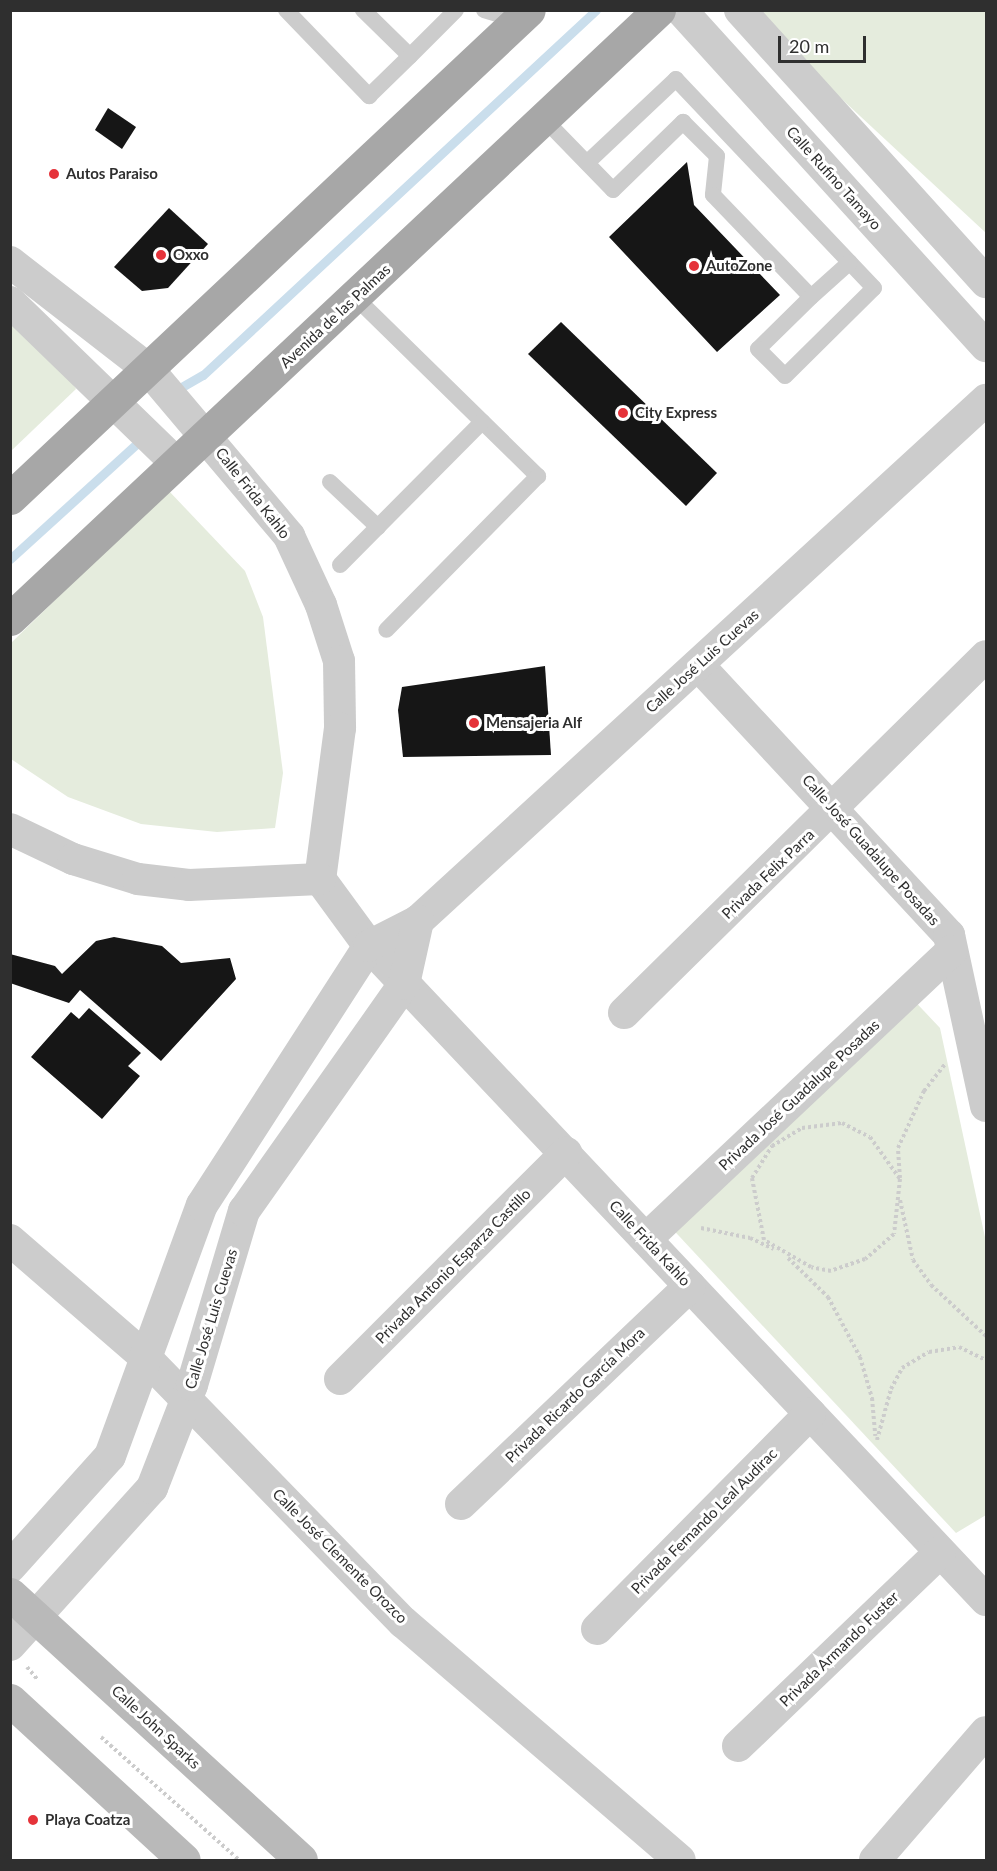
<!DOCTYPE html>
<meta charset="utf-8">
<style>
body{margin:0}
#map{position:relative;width:997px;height:1871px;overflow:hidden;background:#fff;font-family:Lato,sans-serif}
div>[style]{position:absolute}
.green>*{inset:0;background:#e5ecdd}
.stream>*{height:9px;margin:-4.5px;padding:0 4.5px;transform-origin:4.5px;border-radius:4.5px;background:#cadeec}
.building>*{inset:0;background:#161616}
.path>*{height:4px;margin-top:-2px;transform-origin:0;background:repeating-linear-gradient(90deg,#ccc 0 3px,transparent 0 6px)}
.lane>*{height:16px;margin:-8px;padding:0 8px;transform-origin:8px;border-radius:8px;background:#ccc}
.street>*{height:32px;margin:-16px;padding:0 16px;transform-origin:16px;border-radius:16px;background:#ccc}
.secondary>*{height:33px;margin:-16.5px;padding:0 16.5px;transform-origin:16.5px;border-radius:16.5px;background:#b9b9b9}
.primary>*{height:33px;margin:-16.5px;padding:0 16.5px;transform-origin:16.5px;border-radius:16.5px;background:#a7a7a7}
.dots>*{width:16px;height:16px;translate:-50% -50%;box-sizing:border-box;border:3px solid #fff;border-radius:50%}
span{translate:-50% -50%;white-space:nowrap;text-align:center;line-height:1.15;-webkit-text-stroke:6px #fff;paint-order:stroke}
.poi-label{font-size:15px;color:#2f2f2f;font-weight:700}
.left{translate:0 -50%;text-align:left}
.street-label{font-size:15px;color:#2f2f2f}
.frame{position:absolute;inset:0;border:12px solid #2f2f2f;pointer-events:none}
.scale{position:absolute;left:778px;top:36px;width:88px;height:27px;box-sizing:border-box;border:3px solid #2f2f2f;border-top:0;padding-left:8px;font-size:18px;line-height:21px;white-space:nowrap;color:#2f2f2f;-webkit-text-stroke:4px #fff;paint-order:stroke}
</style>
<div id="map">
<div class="green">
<i style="clip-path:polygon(747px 11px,986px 11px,986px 233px)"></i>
<i style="clip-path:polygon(11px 323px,64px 370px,76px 389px,11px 451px)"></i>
<i style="clip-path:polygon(168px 490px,245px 571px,263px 617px,283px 773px,275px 828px,217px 832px,141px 824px,68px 797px,11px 759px,10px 644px)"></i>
<i style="clip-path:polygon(907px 993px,940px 1028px,986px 1242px,986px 1515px,956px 1533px,665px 1221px)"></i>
</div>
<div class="stream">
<i style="left:173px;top:392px;width:34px;rotate:-30deg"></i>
<i style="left:203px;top:375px;width:536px;rotate:-42.88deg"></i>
<i style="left:10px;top:559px;width:181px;rotate:-42.3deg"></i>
</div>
<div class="building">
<i style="clip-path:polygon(108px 108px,136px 127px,122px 149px,95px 130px)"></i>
<i style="clip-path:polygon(687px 162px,694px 205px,780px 295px,717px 352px,609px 237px)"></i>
<i style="clip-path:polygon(169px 208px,208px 244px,168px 288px,142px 291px,114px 267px)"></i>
<i style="clip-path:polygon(561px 322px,717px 473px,686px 506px,528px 354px)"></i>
<i style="clip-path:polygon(545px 666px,551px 755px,403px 757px,398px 710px,402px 687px)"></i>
<i style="clip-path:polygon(114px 937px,162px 946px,181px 963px,230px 958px,236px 979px,161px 1061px,80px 990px,69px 1003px,10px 983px,10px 954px,55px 966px,62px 974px,96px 941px)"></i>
<i style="clip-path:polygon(89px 1008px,141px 1053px,128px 1066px,140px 1076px,102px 1119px,31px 1057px,71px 1012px,79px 1019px)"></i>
</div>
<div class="path">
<i style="left:842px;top:1123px;width:31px;rotate:27deg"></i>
<i style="left:870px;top:1137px;width:52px;rotate:54.5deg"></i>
<i style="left:900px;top:1179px;width:55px;rotate:96.2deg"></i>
<i style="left:894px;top:1234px;width:38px;rotate:139deg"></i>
<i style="left:865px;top:1259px;width:36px;rotate:161deg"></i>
<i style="left:831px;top:1271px;width:20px;rotate:-169deg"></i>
<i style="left:811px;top:1267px;width:54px;rotate:-150.1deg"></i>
<i style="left:764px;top:1240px;width:63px;rotate:-101deg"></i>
<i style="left:752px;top:1178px;width:38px;rotate:-58deg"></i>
<i style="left:772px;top:1146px;width:35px;rotate:-31deg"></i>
<i style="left:802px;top:1128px;width:40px;rotate:-7.1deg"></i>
<i style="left:900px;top:1178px;width:30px;rotate:-94deg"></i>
<i style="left:898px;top:1148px;width:63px;rotate:-65.5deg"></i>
<i style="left:924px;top:1091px;width:34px;rotate:-52deg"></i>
<i style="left:900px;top:1200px;width:61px;rotate:77.8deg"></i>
<i style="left:913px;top:1260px;width:31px;rotate:54deg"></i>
<i style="left:931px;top:1285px;width:75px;rotate:42.8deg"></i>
<i style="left:701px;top:1228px;width:50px;rotate:11.5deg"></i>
<i style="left:750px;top:1238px;width:26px;rotate:25deg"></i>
<i style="left:788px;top:1258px;width:56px;rotate:44.3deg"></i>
<i style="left:828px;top:1297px;width:68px;rotate:61.9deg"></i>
<i style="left:860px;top:1357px;width:43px;rotate:73.7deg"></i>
<i style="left:872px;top:1398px;width:38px;rotate:85deg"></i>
<i style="left:877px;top:1440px;width:53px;rotate:-74.6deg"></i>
<i style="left:891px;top:1389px;width:24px;rotate:-62deg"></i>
<i style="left:902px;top:1368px;width:31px;rotate:-31deg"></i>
<i style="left:929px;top:1352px;width:30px;rotate:-9deg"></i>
<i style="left:959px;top:1347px;width:30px;rotate:26deg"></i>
<i style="left:27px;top:1667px;width:17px;rotate:50deg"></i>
<i style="left:101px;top:1737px;width:185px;rotate:41.7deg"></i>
</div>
<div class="lane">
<i style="left:286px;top:10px;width:120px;rotate:46deg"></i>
<i style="left:369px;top:96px;width:57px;rotate:-44.3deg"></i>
<i style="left:410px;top:56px;width:66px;rotate:-135.6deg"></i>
<i style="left:484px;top:10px;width:37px;rotate:17deg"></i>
<i style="left:410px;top:56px;width:65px;rotate:-45deg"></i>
<i style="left:544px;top:119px;width:99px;rotate:45.8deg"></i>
<i style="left:613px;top:190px;width:98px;rotate:-44.2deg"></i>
<i style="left:683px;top:122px;width:48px;rotate:45deg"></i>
<i style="left:717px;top:156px;width:39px;rotate:96deg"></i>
<i style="left:713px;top:195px;width:141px;rotate:46.1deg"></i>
<i style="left:811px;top:297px;width:74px;rotate:135.5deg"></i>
<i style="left:758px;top:349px;width:38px;rotate:45deg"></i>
<i style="left:785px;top:376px;width:125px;rotate:-44.7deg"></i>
<i style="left:874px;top:288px;width:288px;rotate:-133.5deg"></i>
<i style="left:676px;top:79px;width:122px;rotate:136.7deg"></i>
<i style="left:811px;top:297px;width:52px;rotate:-41.9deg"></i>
<i style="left:356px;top:298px;width:255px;rotate:44.4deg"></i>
<i style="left:538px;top:476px;width:216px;rotate:134.6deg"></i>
<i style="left:330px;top:482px;width:66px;rotate:43.2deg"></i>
<i style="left:340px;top:565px;width:202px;rotate:-45.2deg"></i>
</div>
<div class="street">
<i style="left:681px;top:10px;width:454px;rotate:47.8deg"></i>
<i style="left:740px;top:10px;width:367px;rotate:47.9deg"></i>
<i style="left:10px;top:262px;width:175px;rotate:37.8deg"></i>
<i style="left:148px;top:369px;width:219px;rotate:49.8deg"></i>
<i style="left:289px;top:536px;width:76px;rotate:65.1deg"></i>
<i style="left:321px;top:605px;width:59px;rotate:72.2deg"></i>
<i style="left:339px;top:661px;width:67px;rotate:89.1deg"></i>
<i style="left:340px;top:728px;width:152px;rotate:97.5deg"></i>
<i style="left:320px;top:879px;width:83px;rotate:53.8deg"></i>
<i style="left:369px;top:946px;width:899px;rotate:46.67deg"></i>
<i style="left:10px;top:302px;width:231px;rotate:44.1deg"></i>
<i style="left:698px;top:665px;width:369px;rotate:47.1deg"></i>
<i style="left:949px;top:935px;width:175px;rotate:77.8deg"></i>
<i style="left:10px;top:829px;width:70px;rotate:25.5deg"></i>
<i style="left:73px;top:859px;width:68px;rotate:17.1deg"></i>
<i style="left:138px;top:879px;width:51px;rotate:6.7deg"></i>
<i style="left:189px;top:885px;width:131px;rotate:-2.6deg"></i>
<i style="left:624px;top:1013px;width:508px;rotate:-44.6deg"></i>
<i style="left:646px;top:1239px;width:420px;rotate:-43.3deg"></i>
<i style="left:10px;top:1240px;width:179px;rotate:40.9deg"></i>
<i style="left:145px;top:1357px;width:370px;rotate:45.8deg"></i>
<i style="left:403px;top:1622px;width:365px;rotate:40.7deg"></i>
<i style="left:340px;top:1379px;width:320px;rotate:-45deg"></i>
<i style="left:461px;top:1504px;width:316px;rotate:-43.6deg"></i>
<i style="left:10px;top:1567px;width:149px;rotate:-48deg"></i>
<i style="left:110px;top:1456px;width:267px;rotate:-69.9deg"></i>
<i style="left:202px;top:1205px;width:308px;rotate:-57.2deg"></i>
<i style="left:369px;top:946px;width:55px;rotate:-27deg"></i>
<i style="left:418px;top:921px;width:771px;rotate:-42.53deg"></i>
<i style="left:597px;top:1629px;width:303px;rotate:-45.3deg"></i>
<i style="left:10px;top:1645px;width:212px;rotate:-47.9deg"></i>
<i style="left:152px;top:1488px;width:110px;rotate:-68.8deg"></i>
<i style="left:192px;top:1385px;width:182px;rotate:-73.4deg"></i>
<i style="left:244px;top:1211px;width:278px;rotate:-54.8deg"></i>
<i style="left:404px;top:984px;width:65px;rotate:-77.5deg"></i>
<i style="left:738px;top:1746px;width:280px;rotate:-43.8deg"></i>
<i style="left:875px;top:1860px;width:169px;rotate:-49.1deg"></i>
</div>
<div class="secondary">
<i style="left:10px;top:1594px;width:394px;rotate:42.4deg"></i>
<i style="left:10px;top:1700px;width:236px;rotate:42.6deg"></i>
</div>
<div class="primary">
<i style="left:10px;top:498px;width:712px;rotate:-43.24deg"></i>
<i style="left:10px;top:619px;width:890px;rotate:-43.18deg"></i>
</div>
<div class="dots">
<i style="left:54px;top:174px;background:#e5333a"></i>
<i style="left:161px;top:255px;background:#e5333a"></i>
<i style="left:694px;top:266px;background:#e5333a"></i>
<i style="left:623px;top:413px;background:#e5333a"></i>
<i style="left:474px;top:723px;background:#e5333a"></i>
<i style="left:33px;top:1820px;background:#e5333a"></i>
</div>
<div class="poi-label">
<span class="left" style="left:66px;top:174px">Autos Paraiso</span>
<span class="left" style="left:173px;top:255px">Oxxo</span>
<span class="left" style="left:706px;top:266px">AutoZone</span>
<span class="left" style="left:635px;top:413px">City Express</span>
<span class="left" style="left:486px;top:723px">Mensajeria Alf</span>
<span class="left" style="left:45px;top:1820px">Playa Coatza</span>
</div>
<div class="street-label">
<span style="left:834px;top:178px;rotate:48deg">Calle Rufino Tamayo</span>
<span style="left:335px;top:316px;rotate:-43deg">Avenida de las Palmas</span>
<span style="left:253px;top:493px;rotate:52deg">Calle Frida Kahlo</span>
<span style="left:702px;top:661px;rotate:-42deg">Calle José Luis Cuevas</span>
<span style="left:871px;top:850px;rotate:48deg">Calle José Guadalupe Posadas</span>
<span style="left:768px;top:874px;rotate:-44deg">Privada Felix Parra</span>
<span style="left:799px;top:1095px;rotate:-43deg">Privada José Guadalupe Posadas</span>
<span style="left:650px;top:1243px;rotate:47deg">Calle Frida Kahlo</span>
<span style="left:453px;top:1266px;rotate:-45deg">Privada Antonio Esparza Castillo</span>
<span style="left:211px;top:1319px;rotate:-73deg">Calle José Luis Cuevas</span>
<span style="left:575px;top:1395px;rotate:-44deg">Privada Ricardo García Mora</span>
<span style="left:704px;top:1521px;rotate:-45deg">Privada Fernando Leal Audirac</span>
<span style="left:340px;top:1556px;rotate:45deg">Calle José Clemente Orozco</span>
<span style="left:839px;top:1649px;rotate:-44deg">Privada Armando Fuster</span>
<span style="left:156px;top:1727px;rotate:43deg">Calle John Sparks</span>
</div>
<div class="frame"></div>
<div class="scale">20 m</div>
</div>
